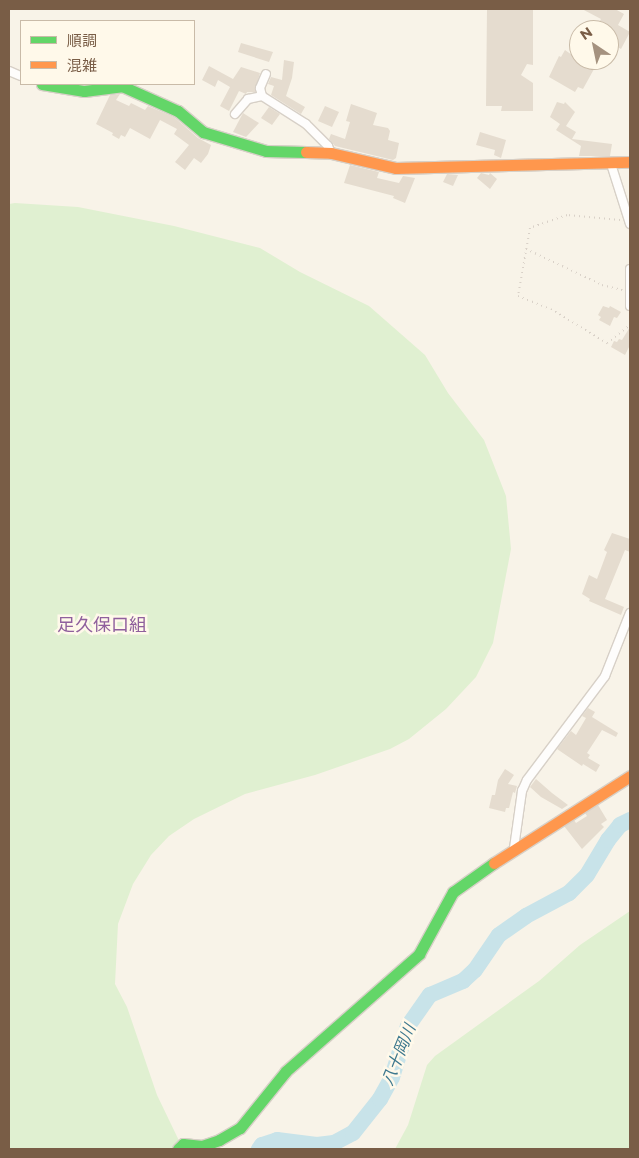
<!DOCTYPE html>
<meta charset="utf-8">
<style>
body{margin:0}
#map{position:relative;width:639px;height:1158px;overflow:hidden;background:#f8f3e8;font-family:Montserrat,"Noto Sans JP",sans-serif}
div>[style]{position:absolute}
.green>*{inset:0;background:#e0f0d1}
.river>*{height:16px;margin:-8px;padding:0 8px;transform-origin:8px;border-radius:8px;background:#c8e3e9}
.building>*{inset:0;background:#e5dccf}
.path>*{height:2px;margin-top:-1px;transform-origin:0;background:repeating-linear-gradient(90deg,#d9d1c8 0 1px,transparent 0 5px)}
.roads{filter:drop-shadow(1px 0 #d7d0c7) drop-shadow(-1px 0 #d7d0c7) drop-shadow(0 1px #d7d0c7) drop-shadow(0 -1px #d7d0c7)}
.street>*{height:8px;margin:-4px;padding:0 4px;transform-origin:4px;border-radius:4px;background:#fefdfc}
.fast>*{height:11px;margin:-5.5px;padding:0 5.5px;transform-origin:5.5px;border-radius:5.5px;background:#63d668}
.slow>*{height:11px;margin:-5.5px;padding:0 5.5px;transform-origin:5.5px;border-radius:5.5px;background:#ff974d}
span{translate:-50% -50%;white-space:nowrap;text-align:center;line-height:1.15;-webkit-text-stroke:5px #fff9ea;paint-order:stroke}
.water-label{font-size:16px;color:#3d788e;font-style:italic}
.quarter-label{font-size:18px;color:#8f609d}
.frame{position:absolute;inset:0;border:10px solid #795d46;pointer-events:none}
.legend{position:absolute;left:20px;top:20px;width:175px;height:65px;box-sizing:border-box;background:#fff9ea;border:1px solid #c9bba8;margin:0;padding:6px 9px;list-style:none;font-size:15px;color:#795d46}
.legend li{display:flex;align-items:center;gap:10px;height:25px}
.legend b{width:25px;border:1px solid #c9bba8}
.north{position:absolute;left:569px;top:20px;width:50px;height:50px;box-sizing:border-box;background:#fff9ea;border:1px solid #c9bba8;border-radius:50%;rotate:326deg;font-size:14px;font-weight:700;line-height:20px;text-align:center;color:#795d46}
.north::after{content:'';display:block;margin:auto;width:18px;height:22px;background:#a5927f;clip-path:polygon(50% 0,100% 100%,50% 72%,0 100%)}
</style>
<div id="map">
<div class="green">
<i style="clip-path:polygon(15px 203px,78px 207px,174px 226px,260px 248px,300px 272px,369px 306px,425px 355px,448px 393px,484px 440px,506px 496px,511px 549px,493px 643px,476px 677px,446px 709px,409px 739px,390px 749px,315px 775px,245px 794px,194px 819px,169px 836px,151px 855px,133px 884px,118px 924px,115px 984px,127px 1007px,157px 1095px,183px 1149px,9px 1149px,9px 204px)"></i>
<i style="clip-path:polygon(630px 911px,630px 1149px,395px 1149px,408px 1125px,427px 1065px,435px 1056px,539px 981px,580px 945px)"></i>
</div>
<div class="river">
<i style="left:259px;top:1149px;width:5px;rotate:-53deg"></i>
<i style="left:262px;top:1145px;width:16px;rotate:-18deg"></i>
<i style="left:277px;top:1140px;width:40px;rotate:7.1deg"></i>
<i style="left:317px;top:1145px;width:17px;rotate:-7deg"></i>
<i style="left:334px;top:1143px;width:21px;rotate:-28deg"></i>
<i style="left:353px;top:1133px;width:43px;rotate:-51.5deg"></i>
<i style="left:380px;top:1099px;width:25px;rotate:-61deg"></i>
<i style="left:392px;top:1077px;width:53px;rotate:-72.6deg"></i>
<i style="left:408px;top:1026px;width:38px;rotate:-55deg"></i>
<i style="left:430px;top:995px;width:36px;rotate:-23deg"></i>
<i style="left:463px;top:981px;width:16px;rotate:-43deg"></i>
<i style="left:475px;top:970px;width:42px;rotate:-55.6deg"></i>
<i style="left:499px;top:935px;width:33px;rotate:-35deg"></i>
<i style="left:526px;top:916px;width:49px;rotate:-28.1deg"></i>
<i style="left:569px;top:893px;width:25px;rotate:-45deg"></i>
<i style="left:587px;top:875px;width:41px;rotate:-59deg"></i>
<i style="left:608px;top:840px;width:19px;rotate:-51deg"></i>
<i style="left:620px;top:825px;width:11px;rotate:-27deg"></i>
</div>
<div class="building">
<i style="clip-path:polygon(487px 9px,533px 9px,533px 65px,527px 64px,521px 75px,533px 83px,533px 111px,501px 111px,502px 106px,486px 106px)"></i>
<i style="clip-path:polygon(582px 9px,615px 9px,624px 14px,618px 25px,630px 32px,621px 49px,614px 45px,609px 54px,609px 30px,594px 30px,601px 19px)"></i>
<i style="clip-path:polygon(241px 43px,273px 52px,269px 62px,238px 52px)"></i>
<i style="clip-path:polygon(565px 50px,579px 60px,599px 60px,583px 89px,578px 87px,575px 92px,549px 77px,559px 56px,561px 57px)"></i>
<i style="clip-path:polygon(284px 60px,294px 62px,292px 78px,286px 96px,305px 107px,301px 114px,271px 95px,274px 86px,268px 84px,271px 77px,282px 80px)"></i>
<i style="clip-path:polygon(209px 66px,233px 79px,241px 67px,260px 73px,255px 92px,247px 92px,246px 94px,239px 91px,229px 111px,220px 106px,230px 87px,218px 80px,215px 87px,202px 80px)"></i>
<i style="clip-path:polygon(120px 94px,116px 100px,129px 106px,131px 103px,145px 110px,148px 106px,174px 117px,198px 138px,211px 145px,208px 154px,201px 163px,194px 158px,185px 170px,175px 162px,189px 145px,174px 134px,177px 129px,160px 120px,150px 139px,130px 128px,125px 137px,121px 135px,119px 139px,112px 135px,113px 133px,96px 124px,110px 95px)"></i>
<i style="clip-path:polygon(557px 102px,564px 104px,565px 102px,575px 112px,566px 126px,576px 132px,572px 139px,612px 144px,610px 156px,579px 156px,581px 146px,556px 130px,560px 124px,550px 117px)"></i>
<i style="clip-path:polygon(351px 104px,377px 113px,373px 125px,388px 128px,390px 131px,388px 140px,399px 143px,396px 158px,393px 160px,335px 146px,329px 139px,331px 134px,345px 139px,350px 122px,346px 121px)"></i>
<i style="clip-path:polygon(325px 106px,339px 112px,332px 127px,318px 121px)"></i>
<i style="clip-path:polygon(269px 107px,280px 114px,272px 125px,261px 118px)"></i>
<i style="clip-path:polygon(243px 113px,259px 123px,246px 137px,233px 132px)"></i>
<i style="clip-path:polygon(480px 132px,506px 140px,501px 158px,494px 155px,495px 150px,476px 145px)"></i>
<i style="clip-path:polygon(350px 165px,379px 172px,377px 178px,399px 183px,403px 176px,415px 178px,405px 203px,393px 198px,394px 196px,344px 183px)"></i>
<i style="clip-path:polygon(481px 173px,489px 175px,490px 173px,497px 179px,490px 189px,477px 178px)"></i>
<i style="clip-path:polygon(447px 174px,458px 175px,453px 186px,443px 182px)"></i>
<i style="clip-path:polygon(603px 306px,609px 308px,610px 306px,621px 312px,617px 318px,614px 317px,610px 326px,599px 320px,601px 317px,598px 315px)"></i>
<i style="clip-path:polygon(630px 327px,630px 345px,625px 355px,611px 347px,614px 341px,617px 342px,619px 339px,622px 340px)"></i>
<i style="clip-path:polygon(612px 533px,630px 539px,630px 552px,625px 550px,605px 599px,624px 607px,621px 615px,589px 601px,590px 599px,582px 594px,589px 575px,597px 579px,607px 552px,604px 550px)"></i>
<i style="clip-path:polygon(588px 708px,595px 712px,592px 717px,618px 733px,616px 737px,602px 730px,587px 753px,590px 755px,588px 758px,600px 765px,596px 772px,583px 764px,582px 766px,557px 749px,571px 731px,576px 735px,586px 718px,582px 716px)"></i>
<i style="clip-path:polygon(505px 769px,514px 775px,508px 784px,517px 786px,515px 793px,513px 792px,509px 808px,506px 808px,505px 812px,489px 808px,492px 795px,495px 795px,498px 780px)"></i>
<i style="clip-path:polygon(536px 779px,552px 793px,568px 805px,562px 809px,541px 797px,530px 787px)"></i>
<i style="clip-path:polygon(598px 805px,607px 820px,601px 824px,604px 827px,582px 849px,564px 826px,574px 820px,576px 823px,587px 816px,585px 813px)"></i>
</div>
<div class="path">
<i style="left:620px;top:220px;width:53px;rotate:-174.6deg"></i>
<i style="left:567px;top:215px;width:39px;rotate:161deg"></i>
<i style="left:530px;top:228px;width:69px;rotate:100deg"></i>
<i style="left:518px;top:296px;width:35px;rotate:22deg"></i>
<i style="left:551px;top:309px;width:66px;rotate:31.3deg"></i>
<i style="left:607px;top:343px;width:29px;rotate:-38deg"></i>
<i style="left:526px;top:249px;width:84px;rotate:25.3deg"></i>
<i style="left:602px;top:285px;width:21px;rotate:14deg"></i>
</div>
<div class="roads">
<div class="street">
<i style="left:9px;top:71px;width:13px;rotate:23deg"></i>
<i style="left:262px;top:96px;width:8px;rotate:-104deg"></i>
<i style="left:260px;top:88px;width:15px;rotate:-67deg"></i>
<i style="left:235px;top:114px;width:20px;rotate:-49deg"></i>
<i style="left:248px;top:99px;width:14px;rotate:-12deg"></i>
<i style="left:262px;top:96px;width:52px;rotate:32.5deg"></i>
<i style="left:306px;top:124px;width:31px;rotate:45deg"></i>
<i style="left:328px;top:146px;width:8px;rotate:67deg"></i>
<i style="left:611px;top:164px;width:63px;rotate:72.4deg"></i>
<i style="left:630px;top:269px;width:37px;rotate:90deg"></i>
<i style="left:514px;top:848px;width:58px;rotate:-82deg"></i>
<i style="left:522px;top:791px;width:12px;rotate:-66deg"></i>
<i style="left:527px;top:780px;width:130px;rotate:-53.1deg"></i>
<i style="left:605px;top:676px;width:68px;rotate:-68.4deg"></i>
</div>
<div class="fast">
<i style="left:42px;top:84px;width:43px;rotate:9.5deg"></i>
<i style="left:84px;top:91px;width:38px;rotate:-7deg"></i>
<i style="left:122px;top:86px;width:61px;rotate:24.1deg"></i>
<i style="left:178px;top:111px;width:33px;rotate:40deg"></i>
<i style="left:203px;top:132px;width:66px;rotate:16.8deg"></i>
<i style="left:266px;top:151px;width:40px;rotate:1.4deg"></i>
<i style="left:178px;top:1149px;width:7px;rotate:-45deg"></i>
<i style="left:183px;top:1144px;width:19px;rotate:6deg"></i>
<i style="left:202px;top:1146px;width:18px;rotate:-19deg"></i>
<i style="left:219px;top:1140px;width:24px;rotate:-30deg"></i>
<i style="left:240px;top:1128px;width:73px;rotate:-51.1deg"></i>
<i style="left:286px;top:1071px;width:177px;rotate:-41.3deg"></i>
<i style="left:419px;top:954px;width:71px;rotate:-61.3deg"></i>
<i style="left:453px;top:892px;width:50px;rotate:-35.3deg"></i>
</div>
<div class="slow">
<i style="left:306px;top:152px;width:25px;rotate:2deg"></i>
<i style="left:331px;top:153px;width:67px;rotate:13deg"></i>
<i style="left:396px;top:168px;width:234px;rotate:-1.5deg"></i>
<i style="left:494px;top:863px;width:161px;rotate:-32.6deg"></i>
</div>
</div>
<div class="water-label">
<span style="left:399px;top:1055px;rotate:-68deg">八十岡川</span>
</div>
<div class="quarter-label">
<span style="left:102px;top:625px">足久保口組</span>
</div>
<div class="frame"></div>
<ul class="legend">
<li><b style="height:6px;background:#63d668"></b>順調</li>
<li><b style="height:6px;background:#ff974d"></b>混雑</li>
</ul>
<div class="north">N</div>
</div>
